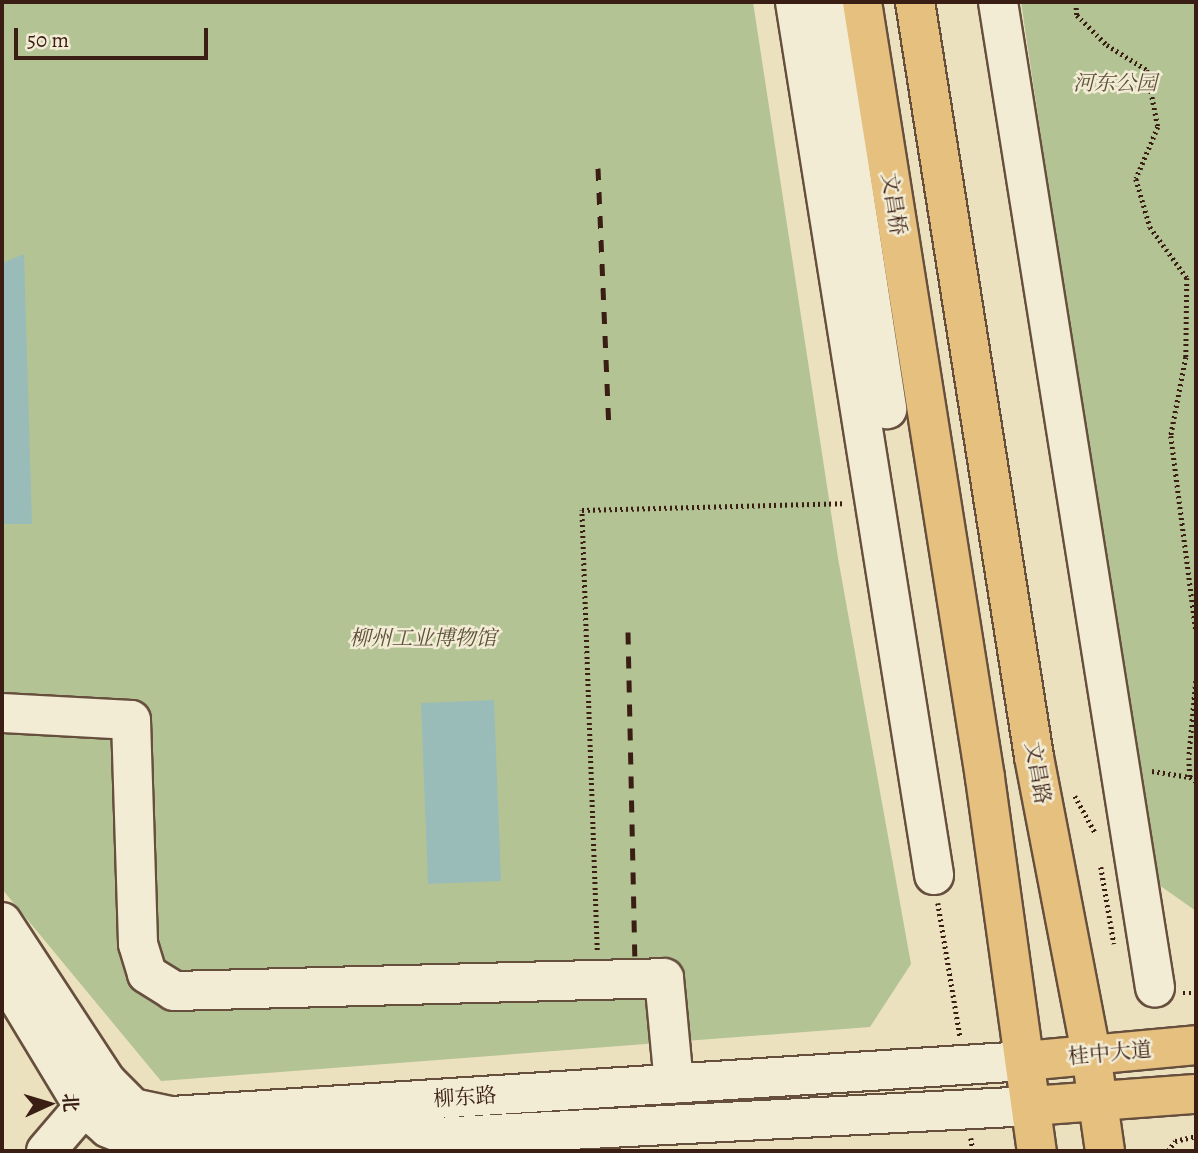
<!DOCTYPE html>
<meta charset="utf-8">
<style>
body{margin:0}
#map{position:relative;width:1198px;height:1153px;overflow:hidden;background:#ebe1be;font-family:Alegreya,"Noto Serif SC",serif}
div>[style]{position:absolute}
.green>*{inset:0;background:#b4c394}
.water>*{inset:0;background:#9abcb9}
.path>*{height:4.5px;margin-top:-2.25px;transform-origin:0;background:repeating-linear-gradient(90deg,#3b1e13 0 2px,transparent 0 5.5px)}
.roads{filter:drop-shadow(2px 0 #674f3e) drop-shadow(-2px 0 #674f3e) drop-shadow(0 2px #674f3e) drop-shadow(0 -2px #674f3e)}
.minor>*{height:38px;margin:-19px;padding:0 19px;transform-origin:19px;border-radius:19px;background:#f2ecd5}
.major>*{height:38px;margin:-19px;padding:0 19px;transform-origin:19px;border-radius:19px;background:#e6c07f}
.rail>*{height:5px;margin-top:-2.5px;transform-origin:0;background:repeating-linear-gradient(90deg,#3b1e13 0 12px,transparent 0 24px)}
span{translate:-50% -50%;white-space:nowrap;text-align:center;line-height:1.15;-webkit-text-stroke:5px #f2ecd5;paint-order:stroke}
.park-label{font-size:21px;color:#5f503a;font-style:italic}
.street-label{font-size:21px;color:#3b1e13}
.frame{position:absolute;inset:0;border:4px solid #3b1e13;pointer-events:none}
.north{position:absolute;left:14px;top:1069px;width:70px;height:70px;-webkit-text-stroke:5px #f2ecd5;paint-order:stroke;rotate:86deg;font-size:19px;font-weight:700;line-height:28px;text-align:center;color:#3b1e13}
.north::after{content:'';display:block;margin:auto;width:24px;height:32px;background:#3b1e13;clip-path:polygon(50% 0,100% 100%,50% 72%,0 100%)}
.scale{position:absolute;left:14px;top:28px;width:194px;height:32px;box-sizing:border-box;border:4px solid #3b1e13;border-top:0;padding-left:9px;font-size:21px;line-height:24px;white-space:nowrap;color:#3b1e13;-webkit-text-stroke:5px #f2ecd5;paint-order:stroke}
</style>
<div id="map">
<div class="green">
<i style="clip-path:polygon(2px 2px,753px 2px,838px 558px,911px 964px,870px 1027px,161px 1081px,2px 889px)"></i>
<i style="clip-path:polygon(1021px 2px,1196px 2px,1196px 911px,1152px 880px)"></i>
</div>
<div class="water">
<i style="clip-path:polygon(24px 254px,32px 524px,2px 524px,2px 263px)"></i>
<i style="clip-path:polygon(494px 700px,501px 881px,428px 884px,421px 703px)"></i>
</div>
<div class="path">
<i style="left:1076px;top:2px;width:13px;rotate:86deg"></i>
<i style="left:1077px;top:15px;width:42px;rotate:45deg"></i>
<i style="left:1107px;top:45px;width:47px;rotate:32deg"></i>
<i style="left:1147px;top:70px;width:58px;rotate:79.1deg"></i>
<i style="left:1158px;top:127px;width:56px;rotate:112.9deg"></i>
<i style="left:1136px;top:179px;width:50px;rotate:73.7deg"></i>
<i style="left:1150px;top:227px;width:63px;rotate:54deg"></i>
<i style="left:1187px;top:278px;width:79px;rotate:90.7deg"></i>
<i style="left:1186px;top:357px;width:80px;rotate:100.8deg"></i>
<i style="left:1171px;top:436px;width:198px;rotate:82.7deg"></i>
<i style="left:1196px;top:681px;width:77px;rotate:95.2deg"></i>
<i style="left:1189px;top:758px;width:19px;rotate:87deg"></i>
<i style="left:1190px;top:777px;width:7px;rotate:34deg"></i>
<i style="left:1152px;top:771px;width:38px;rotate:9deg"></i>
<i style="left:1075px;top:796px;width:43px;rotate:61.1deg"></i>
<i style="left:1101px;top:867px;width:78px;rotate:80.4deg"></i>
<i style="left:938px;top:903px;width:135px;rotate:80.6deg"></i>
<i style="left:597px;top:950px;width:440px;rotate:-92deg"></i>
<i style="left:582px;top:510px;width:262px;rotate:-1.5deg"></i>
<i style="left:1183px;top:993px;width:13px"></i>
<i style="left:971px;top:1138px;width:13px;rotate:81deg"></i>
<i style="left:1168px;top:1151px;width:12px;rotate:-55deg"></i>
<i style="left:1175px;top:1141px;width:22px;rotate:-13deg"></i>
</div>
<div class="roads">
<div class="minor">
<i style="left:795px;top:2px;width:884px;rotate:80.95deg"></i>
<i style="left:825px;top:2px;width:412px;rotate:81.3deg"></i>
<i style="left:998px;top:2px;width:998px;rotate:80.95deg"></i>
<i style="left:2px;top:713px;width:129px;rotate:3.1deg"></i>
<i style="left:131px;top:720px;width:224px;rotate:88.2deg"></i>
<i style="left:138px;top:944px;width:31px;rotate:73deg"></i>
<i style="left:147px;top:974px;width:32px;rotate:32deg"></i>
<i style="left:174px;top:991px;width:490px;rotate:-1.5deg"></i>
<i style="left:664px;top:978px;width:106px;rotate:84.6deg"></i>
<i style="left:2px;top:922px;width:190px;rotate:56.8deg"></i>
<i style="left:106px;top:1081px;width:38px;rotate:45deg"></i>
<i style="left:133px;top:1108px;width:40px;rotate:12deg"></i>
<i style="left:172px;top:1116px;width:855px;rotate:-3.69deg"></i>
<i style="left:2px;top:972px;width:157px;rotate:58.8deg"></i>
<i style="left:83px;top:1106px;width:33px;rotate:41deg"></i>
<i style="left:108px;top:1128px;width:61px;rotate:22.3deg"></i>
<i style="left:46px;top:1151px;width:83px;rotate:-49.4deg"></i>
<i style="left:167px;top:1151px;width:865px;rotate:-2.98deg"></i>
</div>
<div class="major">
<i style="left:862px;top:2px;width:786px;rotate:80.99deg"></i>
<i style="left:985px;top:778px;width:377px;rotate:82.1deg"></i>
<i style="left:915px;top:2px;width:764px;rotate:81.04deg"></i>
<i style="left:1034px;top:757px;width:302px;rotate:79.1deg"></i>
<i style="left:1091px;top:1054px;width:98px;rotate:81.8deg"></i>
<i style="left:1025px;top:1061px;width:172px;rotate:-5.3deg"></i>
<i style="left:1031px;top:1106px;width:165px;rotate:-4.2deg"></i>
</div>
</div>
<div class="rail">
<i style="left:598px;top:168px;width:263px;rotate:87.6deg"></i>
<i style="left:628px;top:632px;width:336px;rotate:88.8deg"></i>
</div>
<div class="park-label">
<span style="left:1115px;top:83px">河东公园</span>
<span style="left:423px;top:638px">柳州工业博物馆</span>
</div>
<div class="street-label">
<span style="left:894px;top:204px;rotate:81deg">文昌桥</span>
<span style="left:1038px;top:773px;rotate:80deg">文昌路</span>
<span style="left:1110px;top:1053px;rotate:-5deg">桂中大道</span>
<span style="left:465px;top:1097px;rotate:-4deg">柳东路</span>
</div>
<div class="frame"></div>
<div class="north">北</div>
<div class="scale">50 m</div>
</div>
